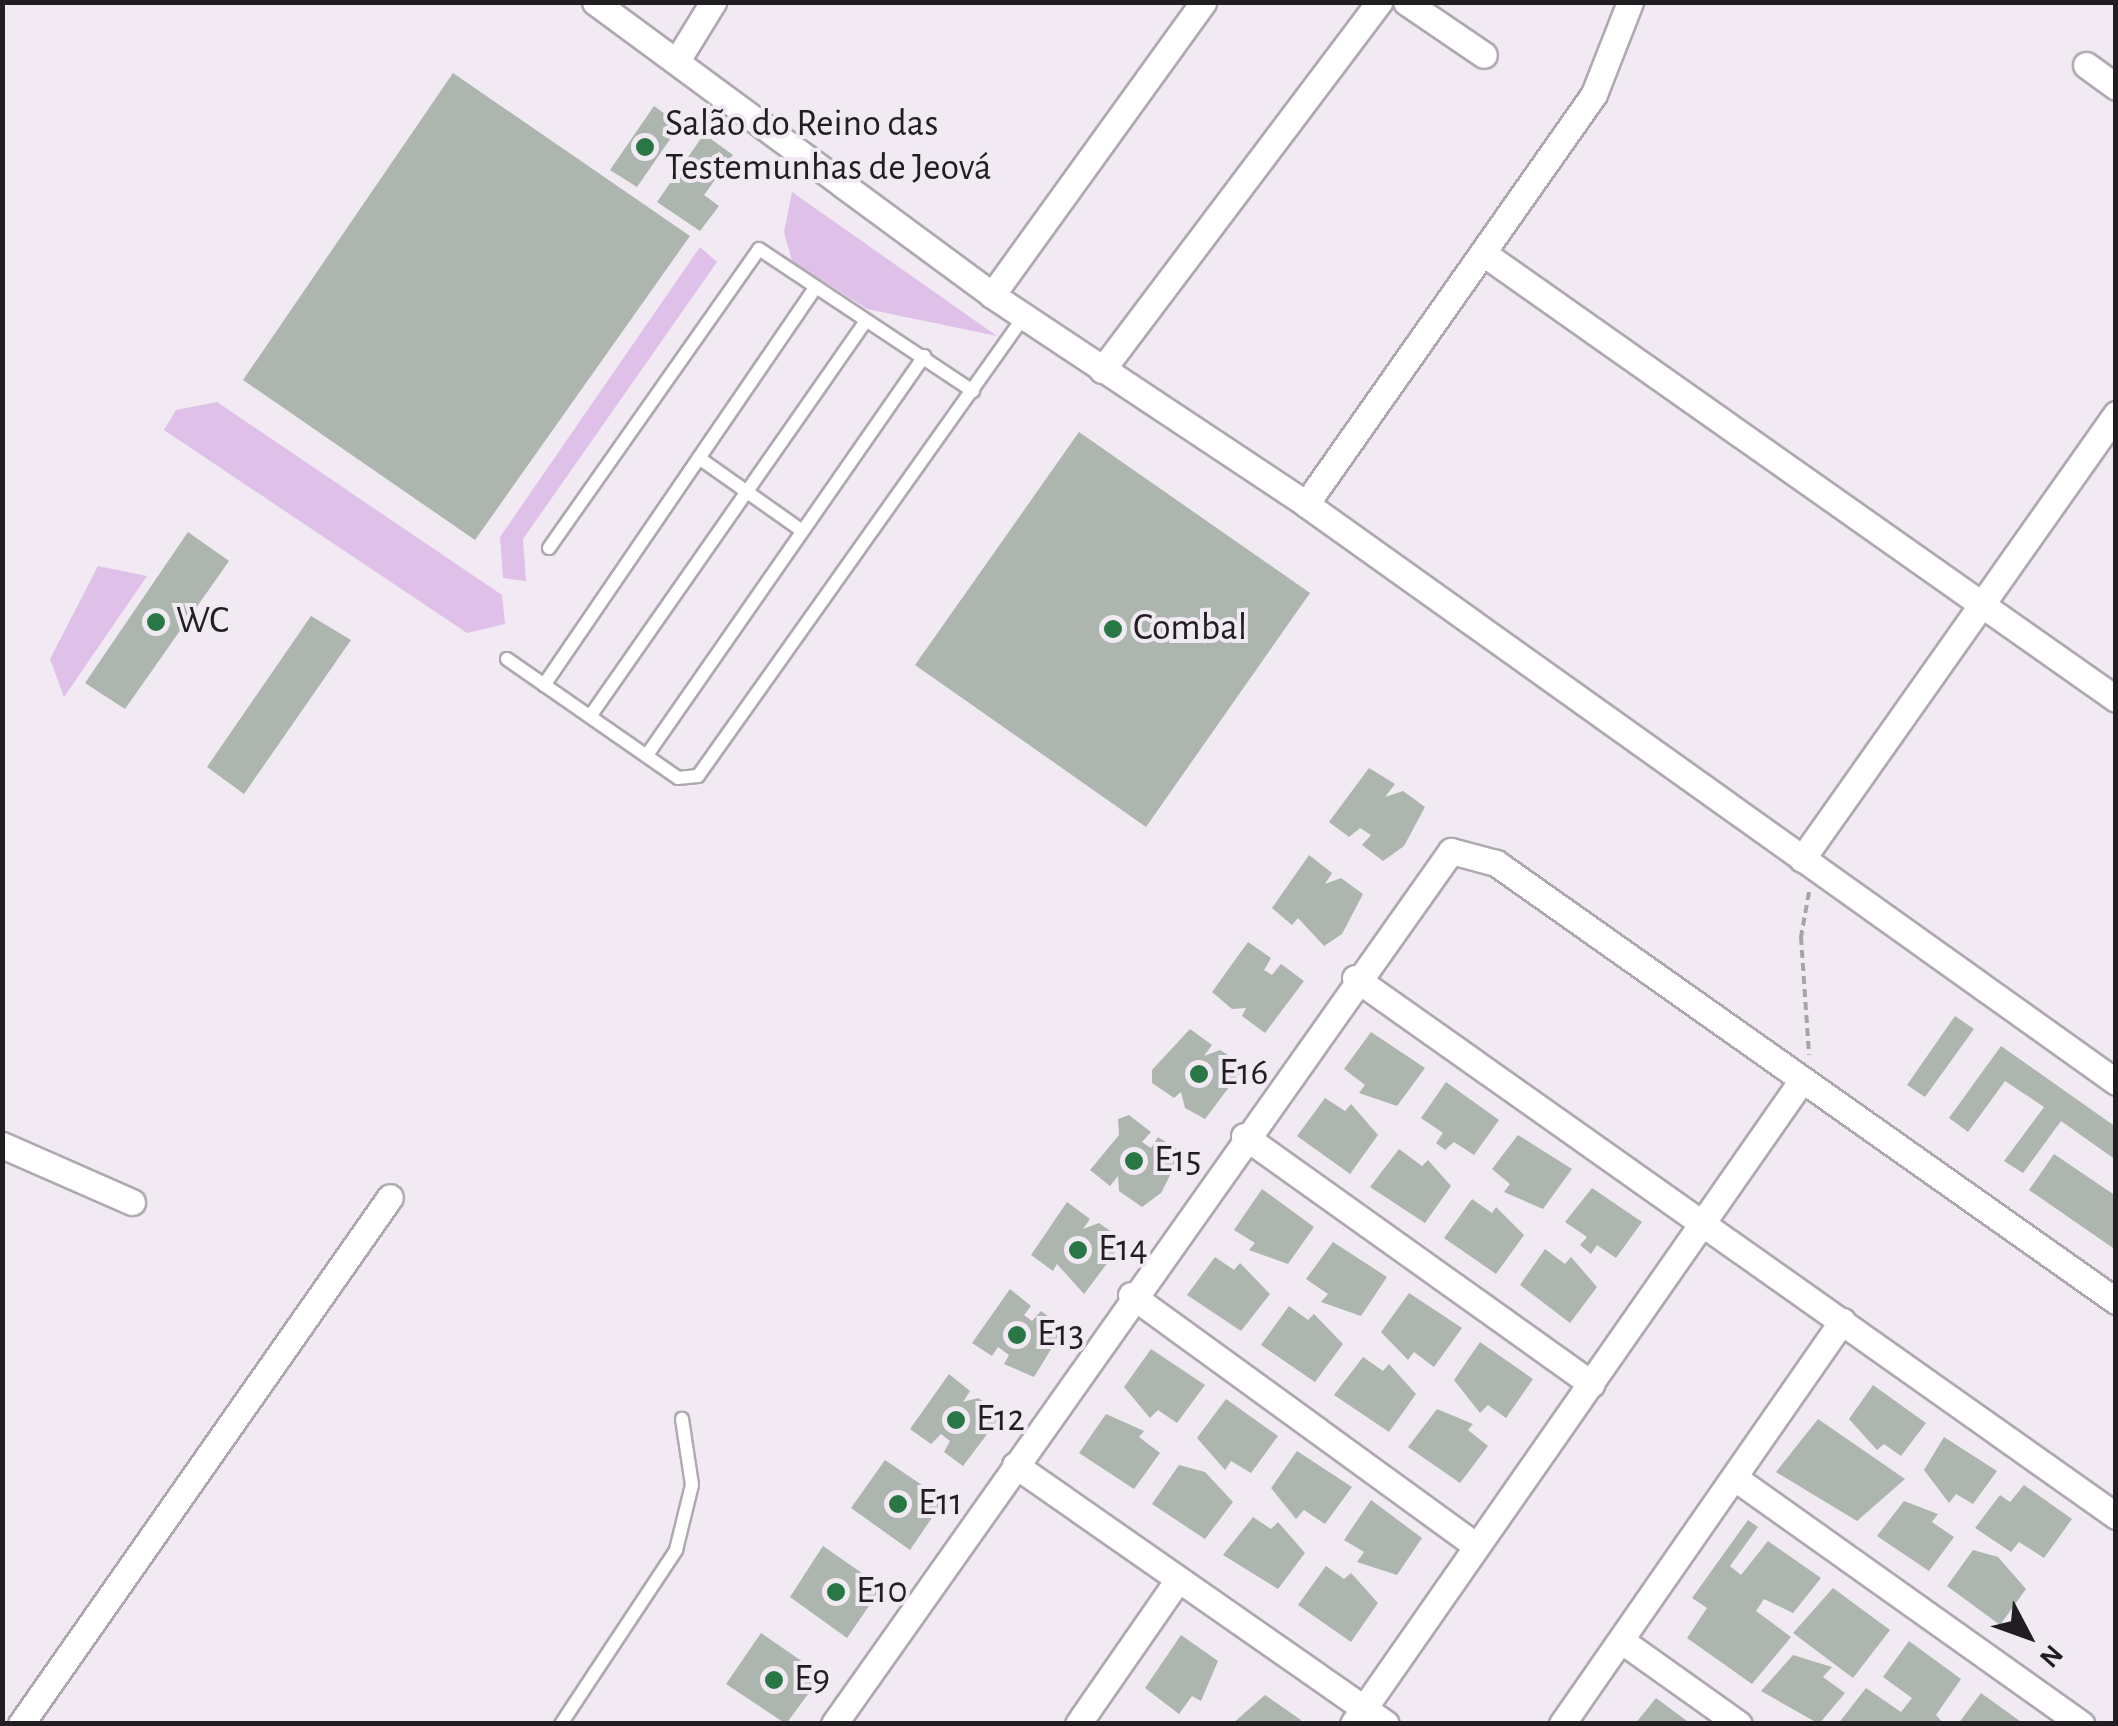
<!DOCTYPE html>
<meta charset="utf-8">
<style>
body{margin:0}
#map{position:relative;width:2118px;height:1726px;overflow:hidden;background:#f1eaf3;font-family:"Alegreya Sans",sans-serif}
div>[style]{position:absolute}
.green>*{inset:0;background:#dec0e8}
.building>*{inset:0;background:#acb5ae}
.path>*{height:4px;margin-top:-2px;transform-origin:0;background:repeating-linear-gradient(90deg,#a8a2a9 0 8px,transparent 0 13px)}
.roads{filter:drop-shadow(2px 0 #afa8b1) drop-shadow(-2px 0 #afa8b1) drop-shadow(0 2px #afa8b1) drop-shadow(0 -2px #afa8b1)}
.lane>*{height:12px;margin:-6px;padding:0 6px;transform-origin:6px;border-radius:6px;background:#fff}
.street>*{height:25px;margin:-12.5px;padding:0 12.5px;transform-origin:12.5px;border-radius:12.5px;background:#fff}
.dots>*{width:28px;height:28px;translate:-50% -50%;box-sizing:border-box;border:5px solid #f1eaf3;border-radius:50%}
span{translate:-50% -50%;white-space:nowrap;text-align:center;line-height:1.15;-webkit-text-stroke:8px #f1eaf3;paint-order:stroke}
.poi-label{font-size:38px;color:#211e22}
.left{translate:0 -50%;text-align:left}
.frame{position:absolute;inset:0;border:5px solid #211e22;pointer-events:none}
.north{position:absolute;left:1978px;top:1586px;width:100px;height:100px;-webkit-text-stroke:8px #f1eaf3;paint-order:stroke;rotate:131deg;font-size:28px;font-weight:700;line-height:40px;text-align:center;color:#211e22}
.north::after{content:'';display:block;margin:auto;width:35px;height:45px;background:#211e22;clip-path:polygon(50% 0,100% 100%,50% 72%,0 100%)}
</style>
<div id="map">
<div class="green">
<i style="clip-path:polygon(792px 192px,997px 336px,867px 309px,792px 261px,784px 232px)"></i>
<i style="clip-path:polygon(700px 247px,717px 262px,523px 539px,526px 581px,503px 578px,500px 537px)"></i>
<i style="clip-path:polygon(217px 402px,502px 595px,505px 624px,467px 633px,164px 430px,176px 410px)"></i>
<i style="clip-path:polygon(98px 566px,147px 576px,64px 697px,50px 659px)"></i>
</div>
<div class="building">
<i style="clip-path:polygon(453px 73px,690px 236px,475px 540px,243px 380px)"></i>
<i style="clip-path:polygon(654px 106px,680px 125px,637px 187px,610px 170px)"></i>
<i style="clip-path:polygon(704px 134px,733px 155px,704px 195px,719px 206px,700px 231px,657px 202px)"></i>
<i style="clip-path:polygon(1079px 432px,1310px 593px,1146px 827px,915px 665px)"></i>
<i style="clip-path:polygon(188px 532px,229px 561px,125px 709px,85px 683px)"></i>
<i style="clip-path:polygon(311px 616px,351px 640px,244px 794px,207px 767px)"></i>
<i style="clip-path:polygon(1369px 768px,1395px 784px,1385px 797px,1403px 791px,1425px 807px,1404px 846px,1383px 861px,1362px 845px,1371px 835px,1360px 828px,1349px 837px,1329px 822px)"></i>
<i style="clip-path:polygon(1309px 855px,1332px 873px,1325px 884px,1341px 878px,1363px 894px,1342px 934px,1324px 946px,1298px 918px,1292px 925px,1272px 908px)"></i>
<i style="clip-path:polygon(1248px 942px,1271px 958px,1264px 970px,1272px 975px,1281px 964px,1304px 981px,1265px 1033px,1242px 1016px,1246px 1008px,1232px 1009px,1212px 992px)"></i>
<i style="clip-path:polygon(1955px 1016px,1974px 1029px,1925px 1097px,1907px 1085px)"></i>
<i style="clip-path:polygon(1190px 1029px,1212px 1045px,1204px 1056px,1220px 1050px,1245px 1066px,1205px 1119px,1185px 1108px,1181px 1092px,1174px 1098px,1152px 1083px,1152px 1070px)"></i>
<i style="clip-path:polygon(1371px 1032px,1425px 1068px,1397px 1106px,1359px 1093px,1365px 1085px,1344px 1069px)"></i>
<i style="clip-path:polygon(2001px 1046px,2116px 1127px,2116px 1160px,2061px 1121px,2023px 1173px,2004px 1161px,2044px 1107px,2005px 1081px,1968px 1132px,1949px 1118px)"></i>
<i style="clip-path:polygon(1446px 1082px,1499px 1120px,1474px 1155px,1454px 1142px,1445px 1150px,1436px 1143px,1443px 1133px,1421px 1118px)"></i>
<i style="clip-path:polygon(1325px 1098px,1345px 1111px,1351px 1104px,1378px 1135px,1350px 1174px,1297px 1136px)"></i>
<i style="clip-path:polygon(1129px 1115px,1151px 1132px,1142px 1142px,1151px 1148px,1158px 1137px,1182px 1152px,1161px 1193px,1142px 1207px,1119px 1191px,1118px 1176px,1110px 1186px,1090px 1170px,1119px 1135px,1118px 1119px)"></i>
<i style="clip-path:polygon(1518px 1135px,1572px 1169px,1543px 1209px,1504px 1192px,1510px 1184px,1492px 1169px)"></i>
<i style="clip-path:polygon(1399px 1149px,1422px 1166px,1428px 1160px,1451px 1186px,1425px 1223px,1370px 1187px)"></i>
<i style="clip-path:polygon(2054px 1154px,2116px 1196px,2116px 1250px,2029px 1190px)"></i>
<i style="clip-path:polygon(1592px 1188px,1642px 1222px,1616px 1258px,1597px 1245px,1591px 1254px,1580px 1245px,1587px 1237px,1565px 1222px)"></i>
<i style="clip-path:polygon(1262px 1189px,1314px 1227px,1288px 1264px,1249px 1250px,1255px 1243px,1234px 1230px)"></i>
<i style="clip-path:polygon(1472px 1199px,1492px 1213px,1496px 1207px,1524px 1235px,1496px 1274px,1444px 1238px)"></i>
<i style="clip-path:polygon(1067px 1202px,1090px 1219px,1083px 1229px,1099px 1223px,1124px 1241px,1084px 1294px,1057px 1264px,1053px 1271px,1031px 1255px)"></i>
<i style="clip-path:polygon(1333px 1242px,1387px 1277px,1361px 1316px,1321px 1302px,1328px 1294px,1306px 1279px)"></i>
<i style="clip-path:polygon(1545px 1249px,1565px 1264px,1571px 1257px,1597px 1287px,1570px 1323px,1520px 1285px)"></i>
<i style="clip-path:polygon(1215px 1257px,1234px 1270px,1240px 1263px,1270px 1294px,1241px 1331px,1187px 1295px)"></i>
<i style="clip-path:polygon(1010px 1289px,1031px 1306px,1024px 1315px,1032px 1321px,1041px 1311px,1064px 1328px,1034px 1377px,1004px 1364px,1009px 1355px,998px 1347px,992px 1356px,972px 1343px)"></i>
<i style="clip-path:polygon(1409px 1293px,1462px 1328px,1434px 1367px,1414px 1352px,1408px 1360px,1381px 1332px)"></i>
<i style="clip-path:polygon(1289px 1306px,1308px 1320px,1314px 1314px,1343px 1344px,1315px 1382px,1261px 1345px)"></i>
<i style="clip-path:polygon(1480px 1342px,1533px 1379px,1506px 1418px,1488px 1405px,1480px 1413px,1454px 1380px)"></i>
<i style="clip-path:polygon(1151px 1349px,1205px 1385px,1177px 1423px,1158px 1410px,1150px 1418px,1124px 1387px)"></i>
<i style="clip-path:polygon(1363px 1357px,1383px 1371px,1389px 1364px,1416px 1394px,1389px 1432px,1334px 1395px)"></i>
<i style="clip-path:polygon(949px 1374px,970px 1391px,963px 1402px,978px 1398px,1003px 1413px,963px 1466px,944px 1452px,950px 1441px,941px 1434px,931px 1444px,910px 1429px)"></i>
<i style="clip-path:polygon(1873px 1385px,1926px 1423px,1901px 1456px,1884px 1444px,1877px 1450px,1849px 1419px)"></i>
<i style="clip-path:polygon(1226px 1399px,1278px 1436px,1251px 1473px,1231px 1461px,1225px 1470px,1197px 1438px)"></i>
<i style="clip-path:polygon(1437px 1409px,1473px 1424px,1468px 1430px,1488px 1446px,1460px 1483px,1408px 1447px)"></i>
<i style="clip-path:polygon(1106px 1414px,1144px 1431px,1139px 1437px,1160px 1453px,1134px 1489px,1079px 1453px)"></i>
<i style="clip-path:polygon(1818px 1419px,1905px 1479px,1857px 1521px,1776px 1472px)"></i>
<i style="clip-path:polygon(1944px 1437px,1997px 1471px,1973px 1504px,1956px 1494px,1949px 1503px,1924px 1470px)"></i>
<i style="clip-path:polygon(1297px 1451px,1352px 1487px,1325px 1524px,1304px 1510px,1296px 1519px,1271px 1488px)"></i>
<i style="clip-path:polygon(885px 1460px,944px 1500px,910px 1550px,851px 1508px)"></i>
<i style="clip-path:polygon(1179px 1465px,1205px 1472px,1233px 1502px,1205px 1539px,1152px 1504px)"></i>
<i style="clip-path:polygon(2024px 1485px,2072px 1519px,2044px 1558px,2019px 1542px,2011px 1552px,1975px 1528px,2000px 1495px,2010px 1502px)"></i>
<i style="clip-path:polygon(1371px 1500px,1422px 1538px,1397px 1575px,1357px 1562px,1364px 1552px,1344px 1540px)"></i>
<i style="clip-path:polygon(1904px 1501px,1938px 1514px,1932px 1522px,1954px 1537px,1929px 1571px,1877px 1536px)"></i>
<i style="clip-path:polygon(1253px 1517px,1271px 1529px,1278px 1522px,1305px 1553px,1278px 1589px,1223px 1555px)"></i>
<i style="clip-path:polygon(1748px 1520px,1758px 1527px,1730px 1566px,1741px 1575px,1768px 1541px,1821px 1578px,1793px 1613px,1764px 1599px,1756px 1611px,1791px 1637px,1752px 1684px,1687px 1638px,1707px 1608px,1692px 1598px)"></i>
<i style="clip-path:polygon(823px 1546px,882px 1587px,847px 1638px,790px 1597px)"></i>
<i style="clip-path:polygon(1973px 1550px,1998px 1557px,2026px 1589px,2000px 1625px,1947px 1586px)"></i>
<i style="clip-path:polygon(1326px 1566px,1344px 1579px,1351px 1573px,1378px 1603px,1351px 1642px,1298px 1605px)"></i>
<i style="clip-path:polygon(1833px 1588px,1890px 1630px,1853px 1678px,1793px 1633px)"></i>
<i style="clip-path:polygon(761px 1633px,822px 1675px,786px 1724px,726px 1684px)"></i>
<i style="clip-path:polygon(1181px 1635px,1218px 1661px,1201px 1701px,1192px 1696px,1179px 1714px,1145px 1688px)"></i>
<i style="clip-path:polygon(1909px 1641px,1961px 1679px,1936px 1715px,1944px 1724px,1838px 1724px,1866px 1688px,1901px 1712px,1912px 1698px,1883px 1677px)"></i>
<i style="clip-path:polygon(1793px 1655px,1832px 1667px,1823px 1677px,1845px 1693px,1819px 1724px,1761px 1691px)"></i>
<i style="clip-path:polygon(1981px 1693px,2024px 1724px,1958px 1724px)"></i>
<i style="clip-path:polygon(1265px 1695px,1301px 1720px,1299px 1724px,1232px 1724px)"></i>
<i style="clip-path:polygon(1656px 1698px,1691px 1724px,1635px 1724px)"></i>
</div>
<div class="path">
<i style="left:1809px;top:892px;width:46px;rotate:100.1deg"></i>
<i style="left:1801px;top:937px;width:118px;rotate:86.1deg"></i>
</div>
<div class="roads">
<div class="lane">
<i style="left:816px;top:287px;width:207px;rotate:124.4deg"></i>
<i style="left:699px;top:458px;width:275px;rotate:124.3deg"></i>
<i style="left:544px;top:685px;width:482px;rotate:-55.7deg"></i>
<i style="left:699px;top:458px;width:125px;rotate:35.2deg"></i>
<i style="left:549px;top:548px;width:365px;rotate:-54.9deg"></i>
<i style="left:759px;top:249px;width:257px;rotate:33.6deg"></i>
<i style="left:507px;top:659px;width:208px;rotate:34.8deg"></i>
<i style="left:678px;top:778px;width:20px;rotate:-6deg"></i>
<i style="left:698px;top:776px;width:565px;rotate:-54.65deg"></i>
<i style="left:591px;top:715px;width:480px;rotate:-55.1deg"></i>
<i style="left:647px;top:755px;width:486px;rotate:-55.2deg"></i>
<i style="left:561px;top:1724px;width:209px;rotate:-56.5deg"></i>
<i style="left:676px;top:1550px;width:67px;rotate:-76.2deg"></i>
<i style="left:692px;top:1485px;width:67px;rotate:-98.6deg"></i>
</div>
<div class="street">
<i style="left:595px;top:2px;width:493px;rotate:36.4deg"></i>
<i style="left:992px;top:295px;width:377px;rotate:33.6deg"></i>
<i style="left:1306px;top:504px;width:995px;rotate:35.51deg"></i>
<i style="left:1406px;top:2px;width:94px;rotate:34.2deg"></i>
<i style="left:678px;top:59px;width:67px;rotate:-58.4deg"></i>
<i style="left:2086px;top:65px;width:37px;rotate:36deg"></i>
<i style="left:1483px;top:253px;width:774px;rotate:35.17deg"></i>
<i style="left:992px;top:295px;width:361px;rotate:-54.2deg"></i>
<i style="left:1102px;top:370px;width:461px;rotate:-53deg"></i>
<i style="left:1306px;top:504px;width:501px;rotate:-54.91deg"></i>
<i style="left:1594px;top:94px;width:99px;rotate:-68.6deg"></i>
<i style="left:1802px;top:859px;width:545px;rotate:-54.79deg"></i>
<i style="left:1355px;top:978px;width:932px;rotate:35.26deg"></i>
<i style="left:1244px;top:1136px;width:427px;rotate:35.5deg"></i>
<i style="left:2px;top:1145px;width:142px;rotate:23.7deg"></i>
<i style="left:1131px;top:1295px;width:425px;rotate:36deg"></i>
<i style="left:1015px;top:1465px;width:452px;rotate:34.9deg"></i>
<i style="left:1735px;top:1478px;width:425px;rotate:35.4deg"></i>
<i style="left:1622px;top:1641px;width:143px;rotate:35.4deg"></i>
<i style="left:21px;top:1724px;width:643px;rotate:-55deg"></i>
<i style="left:834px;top:1724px;width:1069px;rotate:-54.75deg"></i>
<i style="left:1451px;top:851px;width:47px;rotate:14.9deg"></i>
<i style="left:1496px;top:863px;width:759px;rotate:35.24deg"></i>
<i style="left:1078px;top:1724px;width:174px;rotate:-55.3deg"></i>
<i style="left:1353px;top:1724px;width:785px;rotate:-55.12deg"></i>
<i style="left:1562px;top:1724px;width:491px;rotate:-55.2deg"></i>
</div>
</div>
<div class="dots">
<i style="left:645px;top:147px;background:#2a7746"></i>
<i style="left:156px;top:622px;background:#2a7746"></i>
<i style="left:1113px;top:629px;background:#2a7746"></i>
<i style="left:1199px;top:1074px;background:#2a7746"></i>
<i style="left:1134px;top:1161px;background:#2a7746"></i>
<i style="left:1078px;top:1250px;background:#2a7746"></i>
<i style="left:1017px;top:1335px;background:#2a7746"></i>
<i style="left:956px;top:1420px;background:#2a7746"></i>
<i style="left:898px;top:1504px;background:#2a7746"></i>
<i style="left:836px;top:1592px;background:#2a7746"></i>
<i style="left:774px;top:1680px;background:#2a7746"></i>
</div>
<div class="poi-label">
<span class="left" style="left:665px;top:147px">Salão do Reino das<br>Testemunhas de Jeová</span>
<span class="left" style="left:176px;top:622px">WC</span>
<span class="left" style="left:1133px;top:629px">Combal</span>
<span class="left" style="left:1219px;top:1074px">E16</span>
<span class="left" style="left:1154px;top:1161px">E15</span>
<span class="left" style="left:1098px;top:1250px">E14</span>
<span class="left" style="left:1037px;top:1335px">E13</span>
<span class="left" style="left:976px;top:1420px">E12</span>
<span class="left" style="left:918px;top:1504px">E11</span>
<span class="left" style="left:856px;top:1592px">E10</span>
<span class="left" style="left:794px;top:1680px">E9</span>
</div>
<div class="frame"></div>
<div class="north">N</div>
</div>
